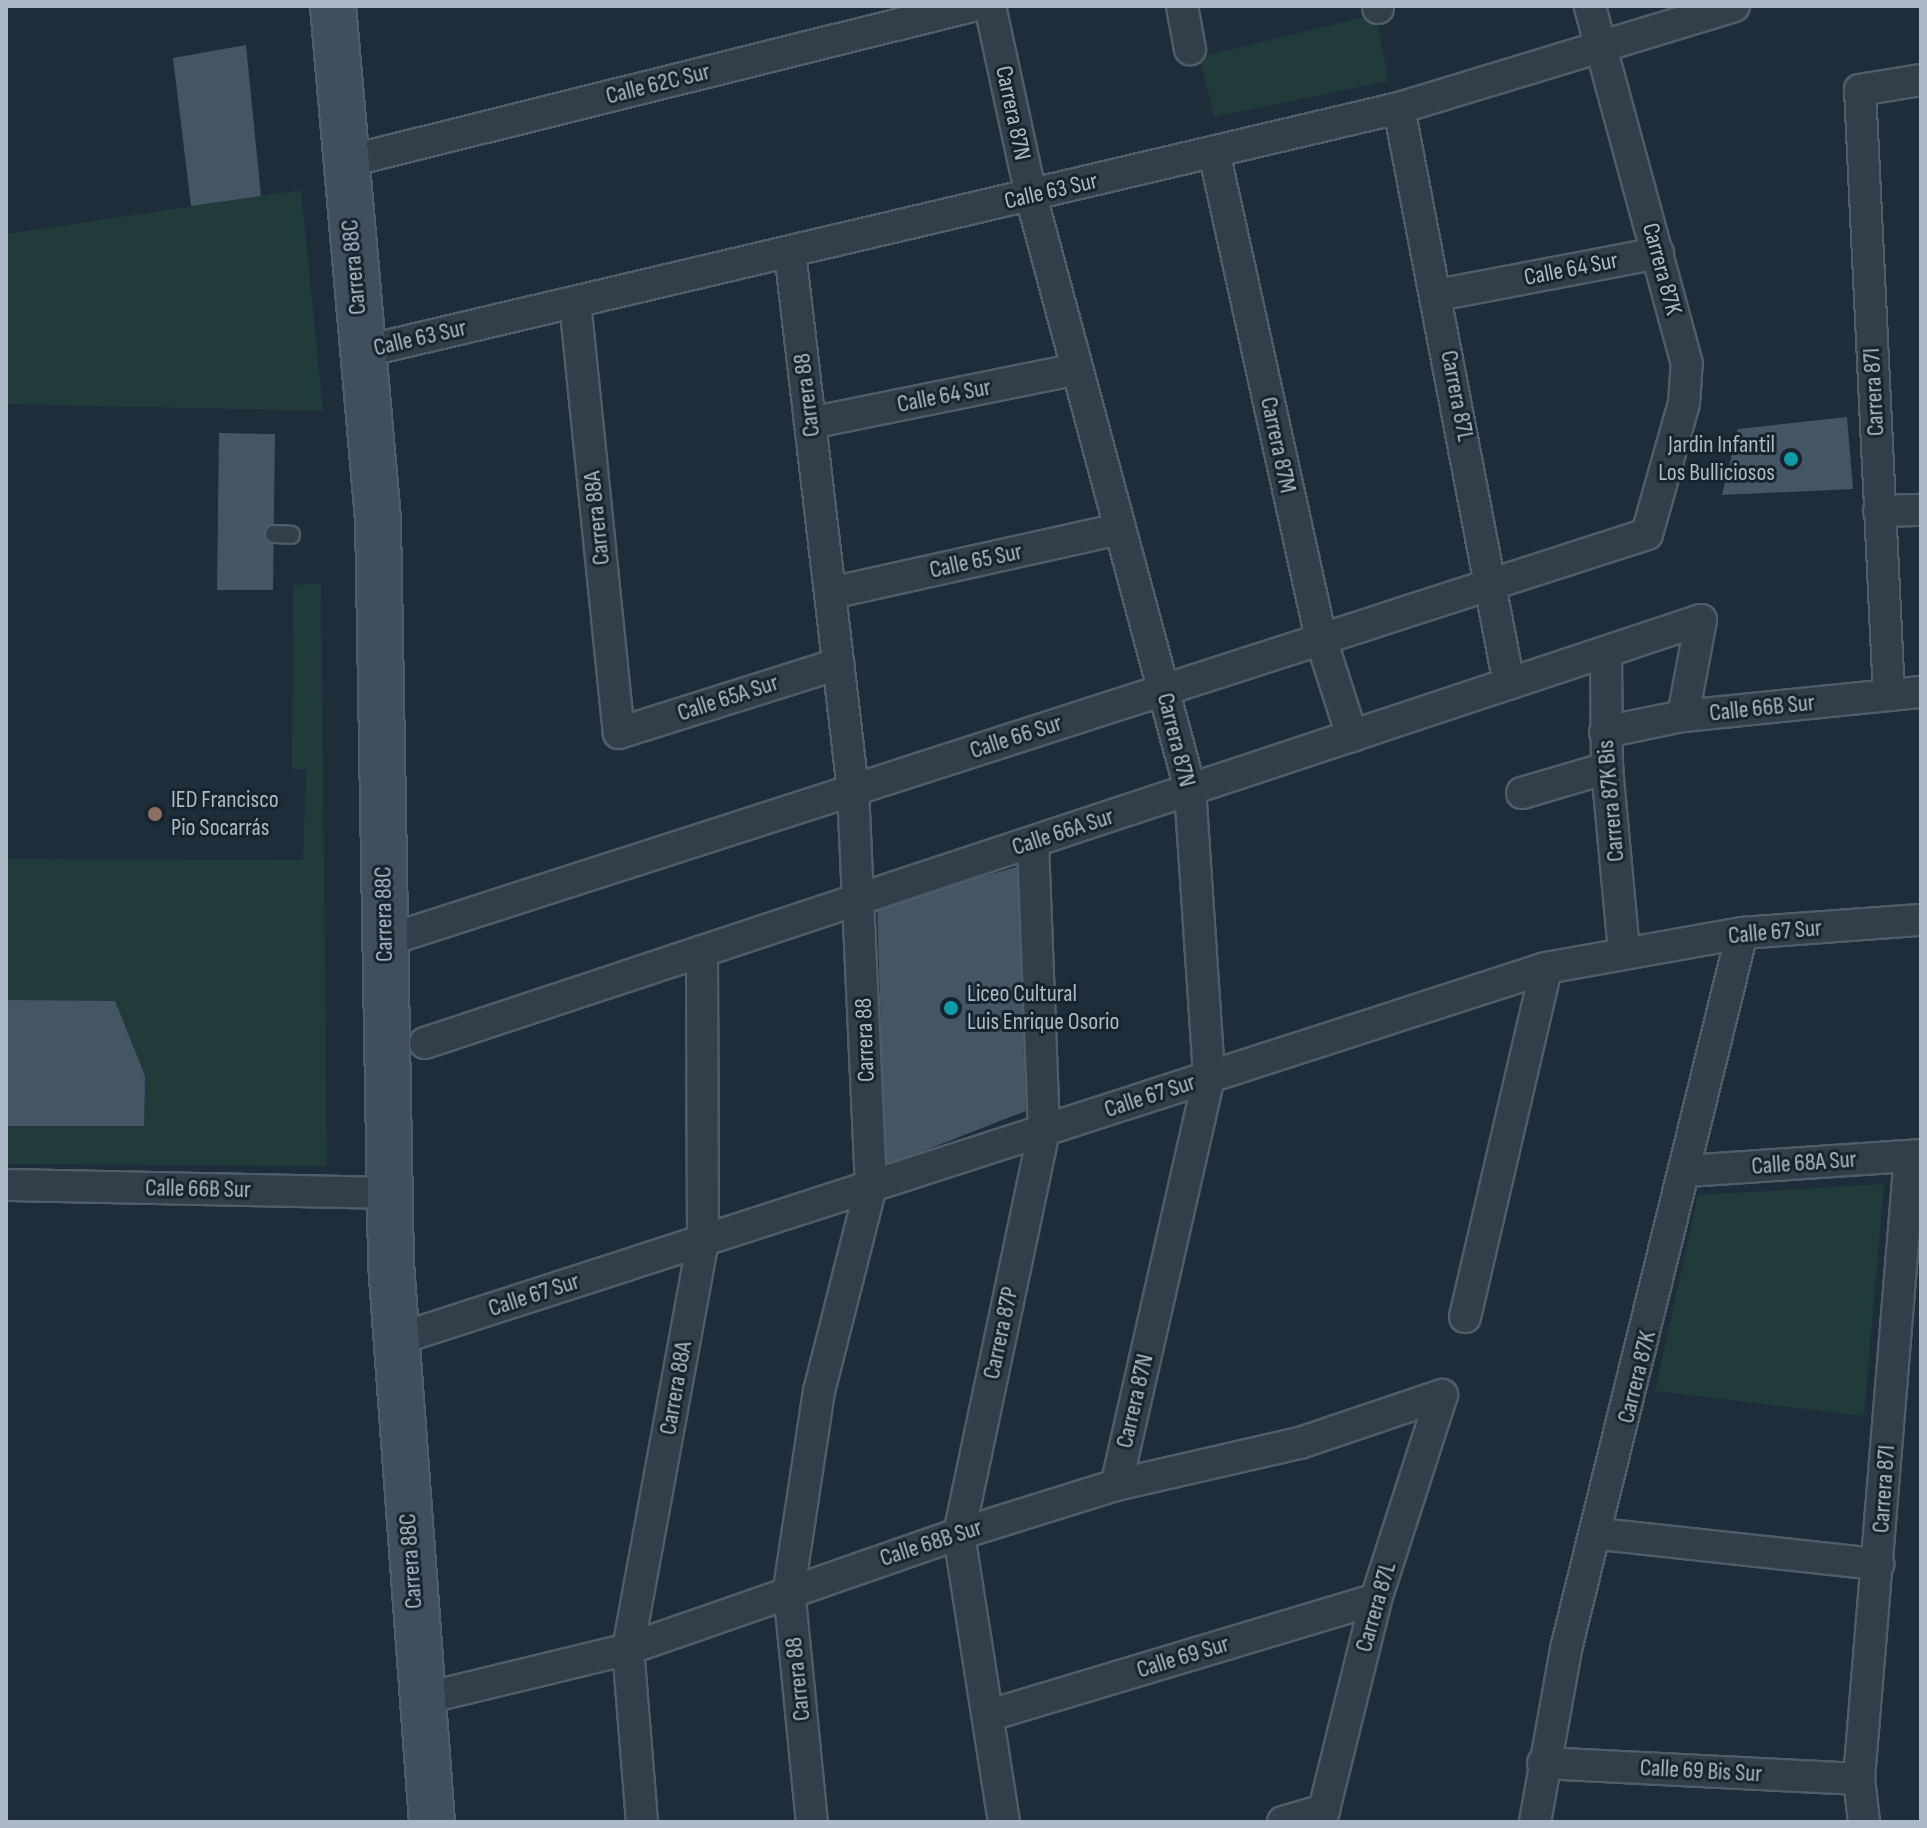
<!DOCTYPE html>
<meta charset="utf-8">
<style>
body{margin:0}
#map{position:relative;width:1927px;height:1828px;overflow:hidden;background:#1e2d3a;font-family:"Sofia Sans Condensed",sans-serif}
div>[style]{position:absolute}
.green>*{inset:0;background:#203b3a}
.building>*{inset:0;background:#445564}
.roads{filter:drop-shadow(2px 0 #4f5d68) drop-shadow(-2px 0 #4f5d68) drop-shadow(0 2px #4f5d68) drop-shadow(0 -2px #4f5d68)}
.lane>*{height:16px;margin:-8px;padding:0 8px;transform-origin:8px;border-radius:8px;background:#323f4a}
.street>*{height:30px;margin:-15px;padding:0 15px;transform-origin:15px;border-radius:15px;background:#323f4a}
.secondary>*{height:44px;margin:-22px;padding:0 22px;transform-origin:22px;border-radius:22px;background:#3f4f5d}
.dots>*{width:22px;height:22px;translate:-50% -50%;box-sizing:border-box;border:4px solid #17242e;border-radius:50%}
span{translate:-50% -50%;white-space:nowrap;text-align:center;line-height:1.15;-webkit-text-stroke:6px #17242e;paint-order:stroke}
.street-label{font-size:24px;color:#acbac7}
.poi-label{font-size:24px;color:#acbac7}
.right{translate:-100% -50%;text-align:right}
.left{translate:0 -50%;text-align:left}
.frame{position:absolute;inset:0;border:8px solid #acbac7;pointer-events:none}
</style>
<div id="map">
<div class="green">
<i style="clip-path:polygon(1376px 14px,1388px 81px,1214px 117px,1200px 57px)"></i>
<i style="clip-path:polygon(301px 190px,323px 411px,6px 404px,6px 234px)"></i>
<i style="clip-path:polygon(321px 583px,327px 1166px,6px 1164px,6px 859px,303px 860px,306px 770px,292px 769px,293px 585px)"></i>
<i style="clip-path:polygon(1884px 1184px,1864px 1416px,1655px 1391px,1698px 1195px)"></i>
</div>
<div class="building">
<i style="clip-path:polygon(246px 45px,261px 196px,191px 206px,173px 58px)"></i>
<i style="clip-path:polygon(1847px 417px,1853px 489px,1722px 495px,1738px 429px)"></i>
<i style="clip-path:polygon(219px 433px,275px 434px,273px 590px,217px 590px)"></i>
<i style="clip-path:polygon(1017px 867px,1026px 1111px,885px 1166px,877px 905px)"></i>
<i style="clip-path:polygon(6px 1000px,115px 1001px,145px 1076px,144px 1126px,6px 1126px)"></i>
</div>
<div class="roads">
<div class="lane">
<i style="left:274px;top:534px;width:17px;rotate:3deg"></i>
</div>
<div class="street">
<i style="left:990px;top:6px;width:194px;rotate:77.8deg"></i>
<i style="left:1031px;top:196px;width:614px;rotate:74.99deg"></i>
<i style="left:1190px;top:789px;width:289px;rotate:86.2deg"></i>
<i style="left:1209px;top:1077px;width:418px;rotate:102.8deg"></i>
<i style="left:1182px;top:6px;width:44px;rotate:79.5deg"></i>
<i style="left:1378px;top:6px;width:2px;rotate:90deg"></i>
<i style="left:1399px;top:108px;width:586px;rotate:79.19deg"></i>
<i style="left:1214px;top:152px;width:499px;rotate:77.6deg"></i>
<i style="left:1321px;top:639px;width:102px;rotate:72.3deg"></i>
<i style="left:345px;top:162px;width:646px;rotate:-13.97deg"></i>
<i style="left:790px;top:252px;width:542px;rotate:83.32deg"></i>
<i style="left:853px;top:790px;width:396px;rotate:87.4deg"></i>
<i style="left:871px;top:1186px;width:211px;rotate:104.2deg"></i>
<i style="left:819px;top:1391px;width:200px;rotate:98.6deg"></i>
<i style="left:789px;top:1589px;width:234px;rotate:84.4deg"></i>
<i style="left:1438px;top:295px;width:224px;rotate:-10.8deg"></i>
<i style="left:575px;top:302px;width:433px;rotate:84.2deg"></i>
<i style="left:619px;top:733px;width:230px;rotate:-17.5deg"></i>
<i style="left:361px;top:352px;width:1066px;rotate:-13.23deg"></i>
<i style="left:1399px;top:108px;width:350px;rotate:-16.9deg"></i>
<i style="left:810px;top:423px;width:272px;rotate:-11.4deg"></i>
<i style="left:1879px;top:511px;width:42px;rotate:-1.4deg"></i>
<i style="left:831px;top:593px;width:296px;rotate:-12.5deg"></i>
<i style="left:1606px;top:652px;width:116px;rotate:89.5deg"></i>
<i style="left:1607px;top:768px;width:184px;rotate:84.7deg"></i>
<i style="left:1889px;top:695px;width:606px;rotate:-92.74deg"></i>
<i style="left:1860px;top:90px;width:62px;rotate:-9.3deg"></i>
<i style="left:1605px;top:732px;width:80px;rotate:-11.6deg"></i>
<i style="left:1683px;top:716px;width:239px;rotate:-5.8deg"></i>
<i style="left:1522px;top:793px;width:89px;rotate:-16.4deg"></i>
<i style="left:385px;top:941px;width:1326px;rotate:-17.87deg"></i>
<i style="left:1647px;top:534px;width:136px;rotate:-74.2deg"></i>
<i style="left:1684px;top:403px;width:39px;rotate:-86deg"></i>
<i style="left:1687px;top:364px;width:371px;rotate:-105.2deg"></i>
<i style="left:425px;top:1043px;width:1344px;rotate:-18.34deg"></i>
<i style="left:1701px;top:620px;width:98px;rotate:100.6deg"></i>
<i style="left:1687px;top:1171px;width:235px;rotate:-3.9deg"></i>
<i style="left:6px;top:1185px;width:383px;rotate:1.2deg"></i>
<i style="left:1465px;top:1317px;width:358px;rotate:-76.9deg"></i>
<i style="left:395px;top:1340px;width:1210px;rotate:-17.91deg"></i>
<i style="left:1546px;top:968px;width:199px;rotate:-10.1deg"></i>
<i style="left:1742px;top:933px;width:179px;rotate:-4.2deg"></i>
<i style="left:1600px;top:1534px;width:280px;rotate:6.2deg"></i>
<i style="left:422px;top:1699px;width:212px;rotate:-13.6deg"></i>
<i style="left:628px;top:1649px;width:350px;rotate:-19.2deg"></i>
<i style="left:959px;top:1534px;width:164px;rotate:-17.3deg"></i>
<i style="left:1116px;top:1485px;width:189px;rotate:-12.9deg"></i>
<i style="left:1300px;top:1443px;width:150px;rotate:-18.7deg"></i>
<i style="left:990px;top:1715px;width:403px;rotate:-16.7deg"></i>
<i style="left:1543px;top:1763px;width:316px;rotate:2.9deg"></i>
<i style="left:642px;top:1822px;width:174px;rotate:-94.6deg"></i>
<i style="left:628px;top:1649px;width:416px;rotate:-79.6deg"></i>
<i style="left:703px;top:1240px;width:289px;rotate:-90.2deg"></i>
<i style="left:1004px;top:1822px;width:291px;rotate:-98.9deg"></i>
<i style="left:959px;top:1534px;width:413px;rotate:-78.1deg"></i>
<i style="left:1044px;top:1130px;width:288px;rotate:-92.2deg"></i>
<i style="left:1283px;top:1822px;width:43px;rotate:-16.3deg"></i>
<i style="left:1321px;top:1822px;width:230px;rotate:-76.1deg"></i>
<i style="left:1376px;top:1599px;width:214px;rotate:-72.1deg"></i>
<i style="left:1535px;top:1822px;width:176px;rotate:-79.8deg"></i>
<i style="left:1566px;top:1649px;width:737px;rotate:-76.19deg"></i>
<i style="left:1864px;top:1822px;width:43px;rotate:-96.6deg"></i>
<i style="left:1859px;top:1779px;width:625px;rotate:-85.32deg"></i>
</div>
<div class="secondary">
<i style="left:333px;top:6px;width:515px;rotate:84.99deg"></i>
<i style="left:378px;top:519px;width:744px;rotate:89deg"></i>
<i style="left:391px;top:1263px;width:561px;rotate:85.81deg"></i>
</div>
</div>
<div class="dots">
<i style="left:1791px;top:459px;background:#0f9aa8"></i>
<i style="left:155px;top:814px;background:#8d6e63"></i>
<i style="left:951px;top:1008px;background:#0f9aa8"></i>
</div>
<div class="street-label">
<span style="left:658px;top:84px;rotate:-14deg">Calle 62C Sur</span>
<span style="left:1013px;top:113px;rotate:78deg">Carrera 87N</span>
<span style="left:1051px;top:191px;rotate:-13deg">Calle 63 Sur</span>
<span style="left:354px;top:267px;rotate:-95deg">Carrera 88C</span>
<span style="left:1571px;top:269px;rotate:-11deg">Calle 64 Sur</span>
<span style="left:1662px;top:269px;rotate:75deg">Carrera 87K</span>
<span style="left:420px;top:338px;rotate:-13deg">Calle 63 Sur</span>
<span style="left:1874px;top:392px;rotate:-93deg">Carrera 87I</span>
<span style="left:807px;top:395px;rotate:-97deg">Carrera 88</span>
<span style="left:944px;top:396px;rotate:-11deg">Calle 64 Sur</span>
<span style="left:1457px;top:396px;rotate:79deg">Carrera 87L</span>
<span style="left:1278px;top:445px;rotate:78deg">Carrera 87M</span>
<span style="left:597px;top:518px;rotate:-96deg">Carrera 88A</span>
<span style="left:976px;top:561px;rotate:-12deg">Calle 65 Sur</span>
<span style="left:728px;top:698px;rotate:-18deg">Calle 65A Sur</span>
<span style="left:1762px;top:708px;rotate:-6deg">Calle 66B Sur</span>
<span style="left:1016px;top:737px;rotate:-18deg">Calle 66 Sur</span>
<span style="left:1176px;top:740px;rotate:76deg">Carrera 87N</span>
<span style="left:1611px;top:801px;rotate:-95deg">Carrera 87K Bis</span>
<span style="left:1063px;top:832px;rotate:-18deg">Calle 66A Sur</span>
<span style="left:384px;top:914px;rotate:-91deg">Carrera 88C</span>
<span style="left:1775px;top:932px;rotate:-5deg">Calle 67 Sur</span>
<span style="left:865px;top:1040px;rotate:-92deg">Carrera 88</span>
<span style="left:1150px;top:1096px;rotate:-18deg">Calle 67 Sur</span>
<span style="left:1804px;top:1163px;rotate:-4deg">Calle 68A Sur</span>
<span style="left:198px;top:1189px;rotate:1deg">Calle 66B Sur</span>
<span style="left:534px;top:1295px;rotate:-18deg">Calle 67 Sur</span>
<span style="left:1001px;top:1333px;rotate:-78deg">Carrera 87P</span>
<span style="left:1637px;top:1377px;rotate:-76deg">Carrera 87K</span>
<span style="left:676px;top:1388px;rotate:-80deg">Carrera 88A</span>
<span style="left:1135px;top:1401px;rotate:-77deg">Carrera 87N</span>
<span style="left:1884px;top:1489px;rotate:-86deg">Carrera 87I</span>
<span style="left:931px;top:1543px;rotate:-18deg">Calle 68B Sur</span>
<span style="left:411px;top:1561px;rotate:-94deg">Carrera 88C</span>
<span style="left:1376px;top:1607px;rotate:-74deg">Carrera 87L</span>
<span style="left:1183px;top:1657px;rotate:-17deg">Calle 69 Sur</span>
<span style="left:798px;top:1679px;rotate:-96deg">Carrera 88</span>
<span style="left:1701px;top:1771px;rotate:3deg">Calle 69 Bis Sur</span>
</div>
<div class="poi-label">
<span class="right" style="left:1775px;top:459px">Jardin Infantil<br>Los Bulliciosos</span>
<span class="left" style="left:171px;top:814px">IED Francisco<br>Pio Socarrás</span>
<span class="left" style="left:967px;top:1008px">Liceo Cultural<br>Luis Enrique Osorio</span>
</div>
<div class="frame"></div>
</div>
